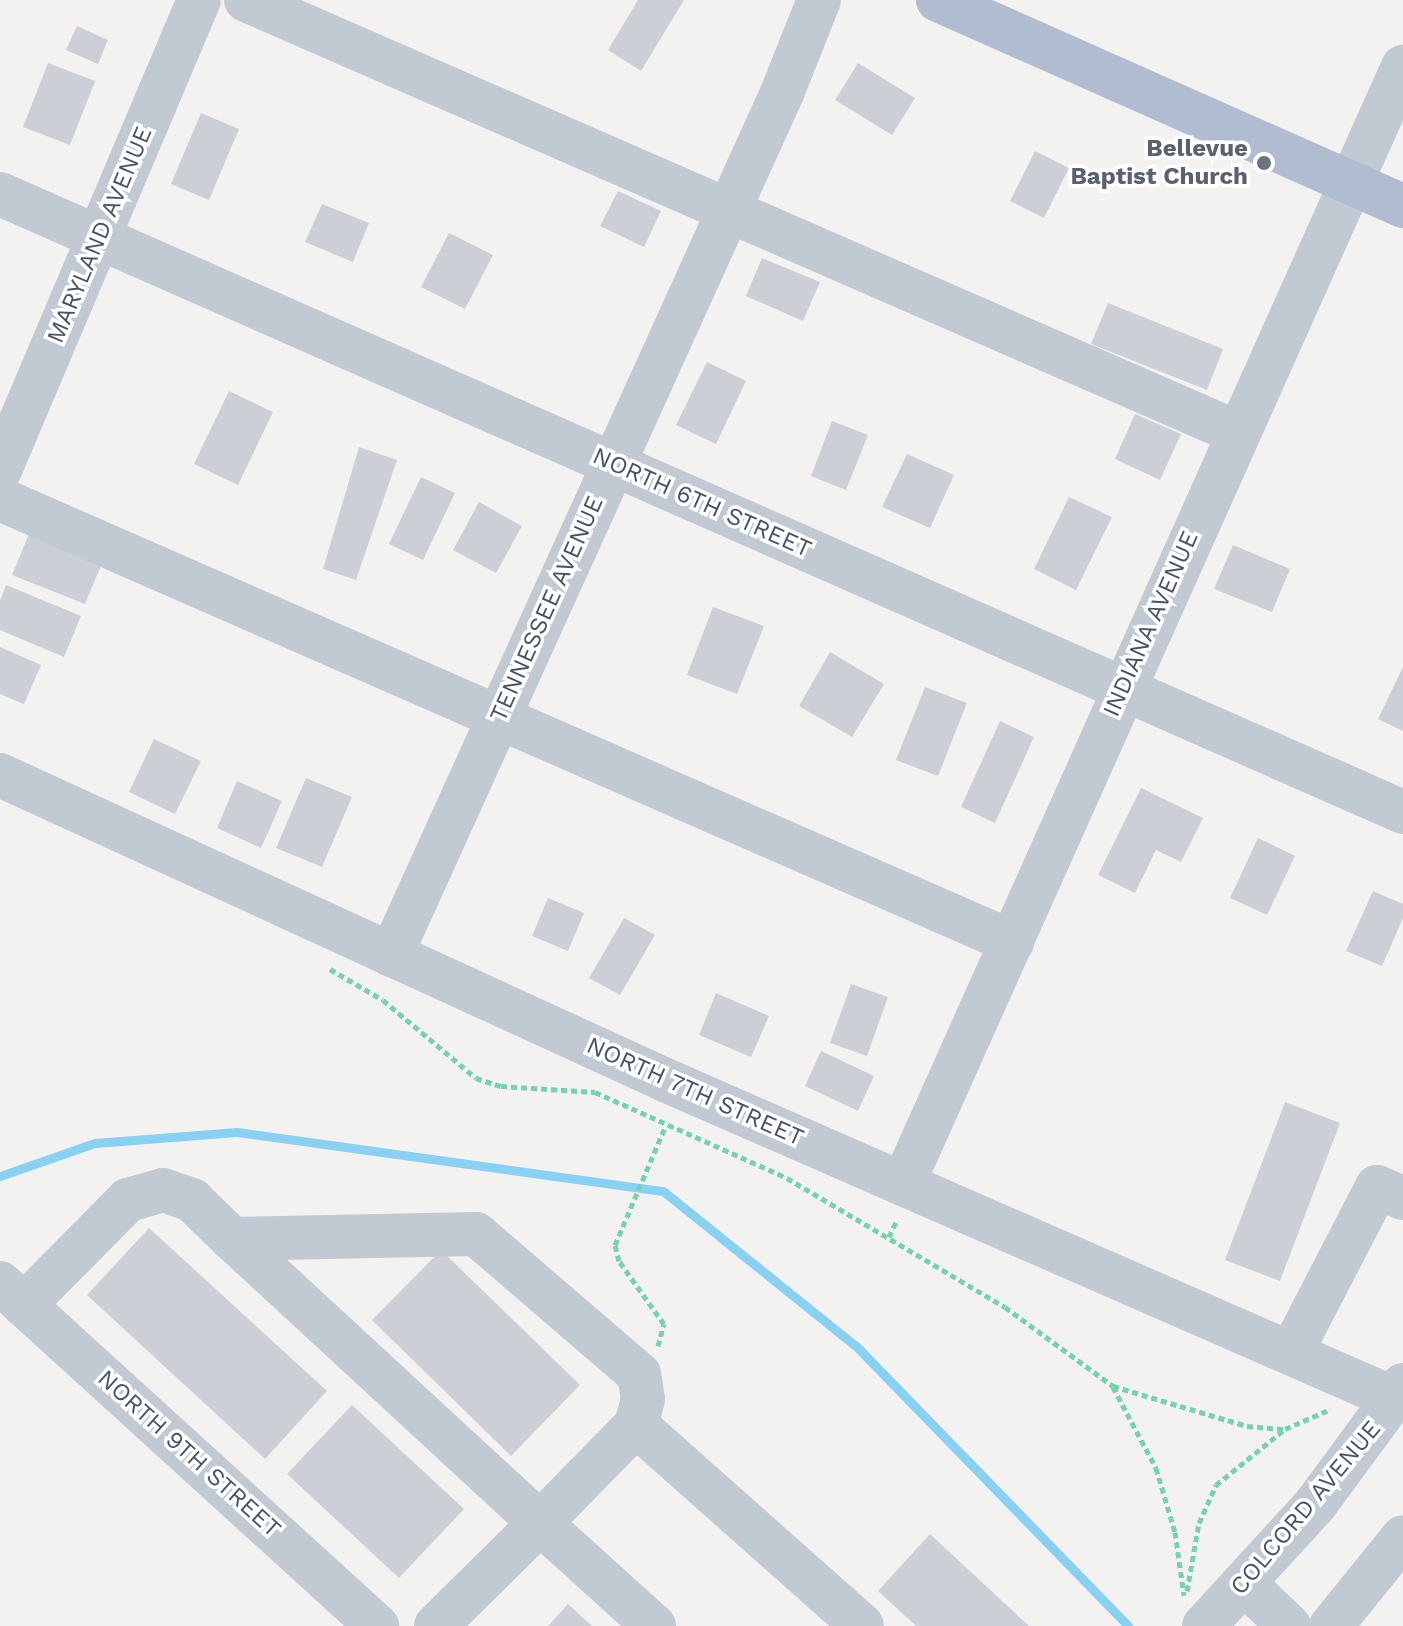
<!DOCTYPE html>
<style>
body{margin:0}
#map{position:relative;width:1403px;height:1626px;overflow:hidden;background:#f4f1f1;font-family:"Work Sans",sans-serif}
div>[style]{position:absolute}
.stream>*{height:9px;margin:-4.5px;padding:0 4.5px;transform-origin:4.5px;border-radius:4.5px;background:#89d1f2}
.building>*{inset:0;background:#cdcfd7}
.path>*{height:5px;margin-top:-2.5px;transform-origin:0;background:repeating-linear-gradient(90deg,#74d3ae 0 6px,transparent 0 10px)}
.minor>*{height:44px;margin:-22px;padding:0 22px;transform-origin:22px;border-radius:22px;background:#c1cad3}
.major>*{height:44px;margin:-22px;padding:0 22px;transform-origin:22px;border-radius:22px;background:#b0bdd1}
.dots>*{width:22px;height:22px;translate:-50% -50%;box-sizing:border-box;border:4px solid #fff;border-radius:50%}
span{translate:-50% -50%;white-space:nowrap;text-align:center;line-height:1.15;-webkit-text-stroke:7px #fff;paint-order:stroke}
.worship-label{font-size:24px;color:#5b616d;font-weight:700}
.right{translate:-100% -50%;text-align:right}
.street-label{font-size:24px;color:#485260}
</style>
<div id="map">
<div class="stream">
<i style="left:0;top:1176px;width:101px;rotate:-19.2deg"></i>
<i style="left:95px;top:1143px;width:142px;rotate:-4.4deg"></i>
<i style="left:237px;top:1132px;width:430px;rotate:7.9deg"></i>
<i style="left:663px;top:1191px;width:248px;rotate:38.8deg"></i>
<i style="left:856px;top:1346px;width:390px;rotate:45.8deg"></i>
</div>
<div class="building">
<i style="clip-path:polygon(638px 0,684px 0,641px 71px,608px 50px)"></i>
<i style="clip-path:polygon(77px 26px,108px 40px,98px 64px,66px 50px)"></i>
<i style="clip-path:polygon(48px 63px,95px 81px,70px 145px,23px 127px)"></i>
<i style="clip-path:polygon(858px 63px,915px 98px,892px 135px,835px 100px)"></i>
<i style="clip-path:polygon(201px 113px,239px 129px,209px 200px,171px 184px)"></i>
<i style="clip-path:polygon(1035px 151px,1069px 168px,1044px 218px,1010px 201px)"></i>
<i style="clip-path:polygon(618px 191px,661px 211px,644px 247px,600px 226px)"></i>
<i style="clip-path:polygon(322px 204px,369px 223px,353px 262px,305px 242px)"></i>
<i style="clip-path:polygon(449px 233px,493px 255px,465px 309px,421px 287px)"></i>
<i style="clip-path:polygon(762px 258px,820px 282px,803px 321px,746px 296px)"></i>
<i style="clip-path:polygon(1108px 303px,1223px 349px,1207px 390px,1091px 344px)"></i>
<i style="clip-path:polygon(707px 362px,746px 381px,716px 444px,676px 425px)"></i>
<i style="clip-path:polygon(229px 391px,273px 412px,238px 485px,194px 464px)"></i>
<i style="clip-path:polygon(1135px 414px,1181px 434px,1160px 480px,1115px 459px)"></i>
<i style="clip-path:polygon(832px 421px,868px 435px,846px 490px,811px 476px)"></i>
<i style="clip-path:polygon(359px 447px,397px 460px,356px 580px,323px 569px)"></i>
<i style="clip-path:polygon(907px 454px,954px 475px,930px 528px,882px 507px)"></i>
<i style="clip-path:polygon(421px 477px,455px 493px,423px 560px,389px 544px)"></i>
<i style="clip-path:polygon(1069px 497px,1112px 517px,1076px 590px,1034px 569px)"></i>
<i style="clip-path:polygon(479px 502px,522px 526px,496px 573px,453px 550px)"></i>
<i style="clip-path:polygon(29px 534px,102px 563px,85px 604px,12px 575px)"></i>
<i style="clip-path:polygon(1233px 545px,1290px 569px,1272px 612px,1214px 589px)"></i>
<i style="clip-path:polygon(6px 585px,81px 616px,64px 657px,0 630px,0 601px)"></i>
<i style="clip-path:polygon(713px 607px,764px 626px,737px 694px,687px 675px)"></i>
<i style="clip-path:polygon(0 647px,41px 665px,24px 704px,0 694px)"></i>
<i style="clip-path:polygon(830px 652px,884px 684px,852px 737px,799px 706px)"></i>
<i style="clip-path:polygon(1403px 667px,1403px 731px,1378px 719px)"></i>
<i style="clip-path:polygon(925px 687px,967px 703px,938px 776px,896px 760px)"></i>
<i style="clip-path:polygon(1000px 721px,1034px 737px,995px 823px,961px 807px)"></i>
<i style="clip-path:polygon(154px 739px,201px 761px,175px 814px,129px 792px)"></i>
<i style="clip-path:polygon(306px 778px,352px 797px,322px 867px,276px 848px)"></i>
<i style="clip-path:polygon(237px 781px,282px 801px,261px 848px,217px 828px)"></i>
<i style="clip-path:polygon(1141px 788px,1203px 818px,1181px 862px,1156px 850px,1135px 893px,1098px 875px)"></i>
<i style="clip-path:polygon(1258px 838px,1295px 856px,1267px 915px,1230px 898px)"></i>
<i style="clip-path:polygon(1373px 891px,1403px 904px,1403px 918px,1382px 966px,1346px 951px)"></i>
<i style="clip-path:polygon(548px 898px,584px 913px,568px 951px,532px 936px)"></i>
<i style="clip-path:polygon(624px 918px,655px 935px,620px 995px,589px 978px)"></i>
<i style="clip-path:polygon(851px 984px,888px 997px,867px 1056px,830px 1043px)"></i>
<i style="clip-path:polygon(716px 993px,769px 1016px,751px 1057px,699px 1035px)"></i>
<i style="clip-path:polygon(821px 1051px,874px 1076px,858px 1111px,805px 1086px)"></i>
<i style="clip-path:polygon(1285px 1102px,1340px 1123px,1280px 1281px,1225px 1260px)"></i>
<i style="clip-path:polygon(149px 1228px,327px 1391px,265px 1459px,87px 1295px)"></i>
<i style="clip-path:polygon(441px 1250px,580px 1385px,511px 1456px,372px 1320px)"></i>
<i style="clip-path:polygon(352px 1405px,464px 1509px,399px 1578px,287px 1474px)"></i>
<i style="clip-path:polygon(930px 1534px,1029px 1626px,916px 1626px,878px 1591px)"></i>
<i style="clip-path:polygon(568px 1604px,592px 1626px,548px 1626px)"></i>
</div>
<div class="path">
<i style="left:330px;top:969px;width:61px;rotate:30.3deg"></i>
<i style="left:383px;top:1000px;width:121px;rotate:40deg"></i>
<i style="left:476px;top:1078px;width:26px;rotate:18deg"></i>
<i style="left:501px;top:1086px;width:94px;rotate:3.7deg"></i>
<i style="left:595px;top:1092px;width:210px;rotate:24.1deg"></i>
<i style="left:787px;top:1178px;width:253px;rotate:30.6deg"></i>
<i style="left:1005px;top:1307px;width:134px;rotate:36.2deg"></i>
<i style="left:1113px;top:1386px;width:140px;rotate:16.6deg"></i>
<i style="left:1247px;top:1426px;width:38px;rotate:5deg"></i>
<i style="left:889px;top:1237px;width:19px;rotate:-65deg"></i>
<i style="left:658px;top:1346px;width:23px;rotate:-75deg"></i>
<i style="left:664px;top:1324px;width:77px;rotate:-125.5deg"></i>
<i style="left:619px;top:1261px;width:16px;rotate:-104deg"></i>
<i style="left:615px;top:1245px;width:128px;rotate:-67deg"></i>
<i style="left:1113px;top:1387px;width:92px;rotate:62deg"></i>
<i style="left:1156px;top:1468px;width:67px;rotate:73.5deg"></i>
<i style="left:1175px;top:1532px;width:64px;rotate:81.9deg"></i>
<i style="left:1187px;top:1591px;width:69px;rotate:-80deg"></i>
<i style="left:1199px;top:1523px;width:42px;rotate:-65.9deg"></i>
<i style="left:1216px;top:1485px;width:89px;rotate:-39.1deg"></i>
<i style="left:1285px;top:1429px;width:50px;rotate:-23.5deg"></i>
</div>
<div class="minor">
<i style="left:246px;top:0;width:1080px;rotate:23.57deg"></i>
<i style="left:0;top:194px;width:1533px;rotate:23.77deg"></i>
<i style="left:0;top:470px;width:510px;rotate:-67.05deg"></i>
<i style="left:0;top:499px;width:1105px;rotate:23.64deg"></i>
<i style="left:0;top:775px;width:729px;rotate:24.63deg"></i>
<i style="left:663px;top:1079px;width:799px;rotate:23.61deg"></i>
<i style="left:391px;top:955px;width:947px;rotate:-65.6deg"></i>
<i style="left:782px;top:93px;width:100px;rotate:-68.3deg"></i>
<i style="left:903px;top:1184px;width:1224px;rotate:-65.89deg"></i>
<i style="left:0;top:1283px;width:510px;rotate:42.3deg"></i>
<i style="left:24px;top:1305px;width:148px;rotate:-45.3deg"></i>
<i style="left:128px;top:1200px;width:36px;rotate:-16deg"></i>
<i style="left:163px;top:1190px;width:31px;rotate:19deg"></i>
<i style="left:192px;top:1200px;width:56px;rotate:44.3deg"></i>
<i style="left:1291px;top:1353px;width:187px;rotate:-62.6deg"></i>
<i style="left:1377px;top:1187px;width:28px;rotate:23deg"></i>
<i style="left:1245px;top:1584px;width:61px;rotate:43.7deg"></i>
<i style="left:436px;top:1626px;width:146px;rotate:-44.7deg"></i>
<i style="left:540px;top:1523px;width:419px;rotate:-137.3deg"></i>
<i style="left:232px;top:1239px;width:244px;rotate:-1.2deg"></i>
<i style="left:476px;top:1234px;width:215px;rotate:40.7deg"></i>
<i style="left:639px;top:1374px;width:25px;rotate:81deg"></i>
<i style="left:643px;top:1399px;width:27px;rotate:105deg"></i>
<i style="left:654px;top:1626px;width:154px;rotate:-137.9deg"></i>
<i style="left:540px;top:1523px;width:137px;rotate:-45.6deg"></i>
<i style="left:636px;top:1425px;width:302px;rotate:41.6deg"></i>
<i style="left:1204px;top:1626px;width:164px;rotate:-47.5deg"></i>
<i style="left:1315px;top:1505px;width:149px;rotate:-53.7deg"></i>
<i style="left:1331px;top:1626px;width:114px;rotate:-51deg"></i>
</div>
<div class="major">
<i style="left:938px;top:0;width:509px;rotate:23.89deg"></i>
</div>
<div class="dots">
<i style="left:1264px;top:163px;background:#6b7280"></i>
</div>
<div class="worship-label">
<span class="right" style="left:1248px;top:163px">Bellevue<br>Baptist Church</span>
</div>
<div class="street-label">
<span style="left:100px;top:235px;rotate:-67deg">MARYLAND AVENUE</span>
<span style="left:702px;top:503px;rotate:24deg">NORTH 6TH STREET</span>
<span style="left:547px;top:609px;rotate:-66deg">TENNESSEE AVENUE</span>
<span style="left:1151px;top:624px;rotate:-66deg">INDIANA AVENUE</span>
<span style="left:695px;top:1092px;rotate:24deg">NORTH 7TH STREET</span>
<span style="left:189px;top:1454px;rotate:42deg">NORTH 9TH STREET</span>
<span style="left:1306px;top:1508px;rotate:-50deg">COLCORD AVENUE</span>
</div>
</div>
